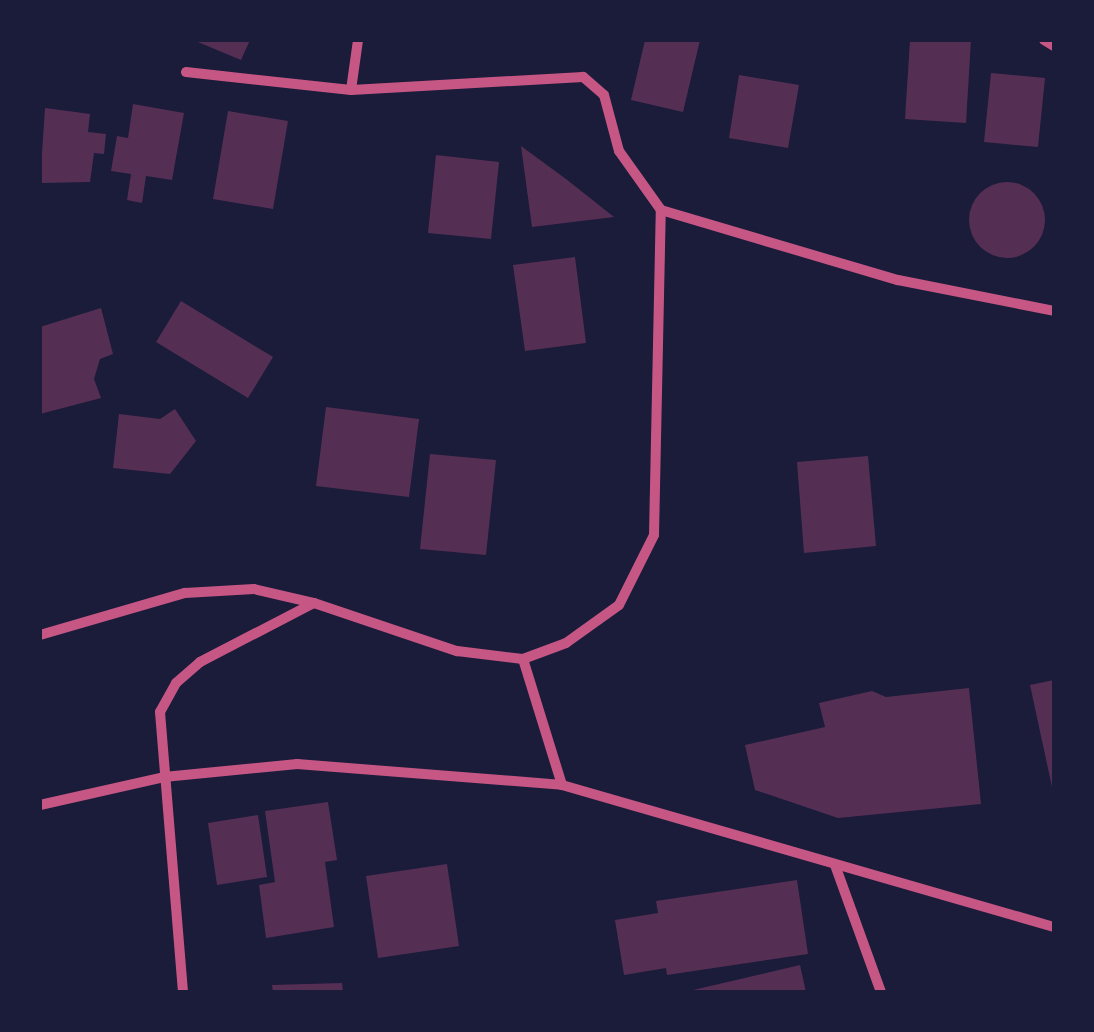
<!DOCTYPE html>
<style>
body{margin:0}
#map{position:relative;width:1094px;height:1032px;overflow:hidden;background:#1b1b3a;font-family:Helvetica,sans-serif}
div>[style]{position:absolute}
.building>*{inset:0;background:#542f53}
.round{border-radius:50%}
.minor>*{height:10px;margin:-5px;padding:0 5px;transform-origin:5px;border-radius:5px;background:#c65784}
span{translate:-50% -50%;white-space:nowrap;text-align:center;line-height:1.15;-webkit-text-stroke:8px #1b1b3a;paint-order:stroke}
.frame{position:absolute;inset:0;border:42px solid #1b1b3a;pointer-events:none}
</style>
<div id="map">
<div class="building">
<i style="clip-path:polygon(193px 40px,250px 40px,241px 60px)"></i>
<i style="clip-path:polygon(645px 40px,700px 40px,683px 112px,631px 100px)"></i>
<i style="clip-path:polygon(910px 40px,971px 40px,966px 123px,905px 119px)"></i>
<i style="clip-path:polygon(991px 73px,1045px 78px,1038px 147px,984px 142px)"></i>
<i style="clip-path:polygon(739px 75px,799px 85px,788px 148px,729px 138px)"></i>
<i style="clip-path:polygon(133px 104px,184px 113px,172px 180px,146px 176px,142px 203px,127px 200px,131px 174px,111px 171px,117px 136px,128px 138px)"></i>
<i style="clip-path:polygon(45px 108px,90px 114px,88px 132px,106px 134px,104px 154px,94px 153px,90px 182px,40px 183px)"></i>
<i style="clip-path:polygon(228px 111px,288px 121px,273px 209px,213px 199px)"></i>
<i style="clip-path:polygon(521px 146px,566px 179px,614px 217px,532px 227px)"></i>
<i style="clip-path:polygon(436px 155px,499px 162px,491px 239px,428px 233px)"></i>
<i class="round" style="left:969px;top:182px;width:76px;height:76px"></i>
<i style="clip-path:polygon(575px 257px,586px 343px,525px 351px,513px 265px)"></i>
<i style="clip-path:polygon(181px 301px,273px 357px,248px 398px,156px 342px)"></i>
<i style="clip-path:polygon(101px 308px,113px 354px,100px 359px,94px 379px,101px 398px,40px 414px,40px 327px)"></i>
<i style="clip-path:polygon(326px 407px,419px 419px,409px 497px,316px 486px)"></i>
<i style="clip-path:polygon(175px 409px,196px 441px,170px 474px,113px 468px,119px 414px,160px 419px)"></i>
<i style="clip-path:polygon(430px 454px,496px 460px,486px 555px,420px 549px)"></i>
<i style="clip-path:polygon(868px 456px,876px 546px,804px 553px,797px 462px)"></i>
<i style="clip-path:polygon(1054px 680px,1054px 787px,1052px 787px,1030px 685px)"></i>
<i style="clip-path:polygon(969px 688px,981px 804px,838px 818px,755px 790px,745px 745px,825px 727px,819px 703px,872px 691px,886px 697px)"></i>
<i style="clip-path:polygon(328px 802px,337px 860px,325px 862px,334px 927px,266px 938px,259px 885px,275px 882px,265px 811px)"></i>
<i style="clip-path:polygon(258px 815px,267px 877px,217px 885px,208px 823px)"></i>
<i style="clip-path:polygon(447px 864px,459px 946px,378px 958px,366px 876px)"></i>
<i style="clip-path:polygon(797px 880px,808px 954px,667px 975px,666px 968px,624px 975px,615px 920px,658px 913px,656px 901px)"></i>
<i style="clip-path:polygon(800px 965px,806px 992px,689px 992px,689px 991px)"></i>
<i style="clip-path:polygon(342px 983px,343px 992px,273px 992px,272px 985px)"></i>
</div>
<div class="minor">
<i style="left:1044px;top:40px;width:12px;rotate:31deg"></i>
<i style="left:351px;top:90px;width:50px;rotate:-82deg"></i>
<i style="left:661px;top:210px;width:247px;rotate:16.5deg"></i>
<i style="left:898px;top:280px;width:159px;rotate:11.2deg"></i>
<i style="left:40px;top:635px;width:151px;rotate:-16.2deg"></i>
<i style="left:185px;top:593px;width:69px;rotate:-3.3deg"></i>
<i style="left:254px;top:589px;width:62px;rotate:13.1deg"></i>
<i style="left:523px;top:659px;width:132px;rotate:72.8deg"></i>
<i style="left:40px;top:805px;width:127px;rotate:-12.7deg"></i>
<i style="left:164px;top:777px;width:134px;rotate:-5.6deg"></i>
<i style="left:297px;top:764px;width:266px;rotate:4.5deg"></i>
<i style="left:562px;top:785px;width:512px;rotate:16.1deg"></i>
<i style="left:835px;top:865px;width:135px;rotate:70.1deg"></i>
<i style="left:183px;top:992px;width:281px;rotate:-94.7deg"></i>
<i style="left:160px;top:712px;width:33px;rotate:-61deg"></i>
<i style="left:176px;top:683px;width:32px;rotate:-41deg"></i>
<i style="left:200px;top:662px;width:128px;rotate:-27.4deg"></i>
<i style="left:314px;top:603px;width:151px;rotate:18.6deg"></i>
<i style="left:457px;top:651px;width:66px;rotate:6.9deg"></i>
<i style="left:523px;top:659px;width:46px;rotate:-20.4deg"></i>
<i style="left:566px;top:643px;width:65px;rotate:-35.6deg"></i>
<i style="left:619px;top:605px;width:78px;rotate:-63.4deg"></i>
<i style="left:654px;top:535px;width:325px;rotate:-88.8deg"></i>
<i style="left:661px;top:210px;width:72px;rotate:-125.4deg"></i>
<i style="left:619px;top:151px;width:58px;rotate:-105deg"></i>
<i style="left:604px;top:95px;width:28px;rotate:-139deg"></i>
<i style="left:583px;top:77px;width:232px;rotate:176.8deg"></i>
<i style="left:351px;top:90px;width:166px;rotate:-173.8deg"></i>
</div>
<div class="frame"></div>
</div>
